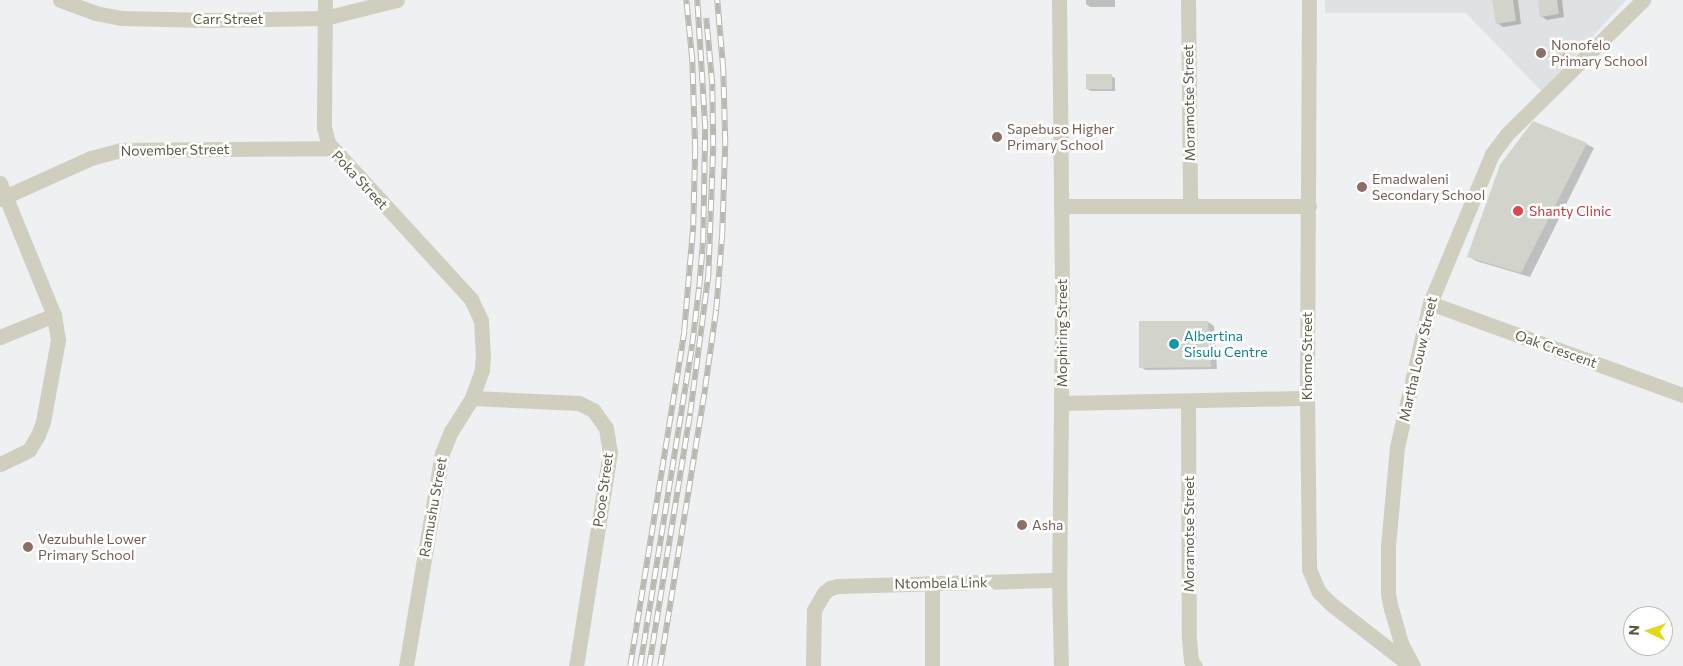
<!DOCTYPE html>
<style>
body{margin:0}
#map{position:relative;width:1683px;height:666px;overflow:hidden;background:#eef0f1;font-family:Commissioner,sans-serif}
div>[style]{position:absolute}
.education>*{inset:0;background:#e0e1e2}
.shadow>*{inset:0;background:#0003}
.building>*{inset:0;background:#d2d3ca}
.minor>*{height:15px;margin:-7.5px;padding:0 7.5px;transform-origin:7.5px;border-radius:7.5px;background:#d0cebe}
.rail>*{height:5.5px;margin-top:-2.75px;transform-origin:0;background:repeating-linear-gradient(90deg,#fff 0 11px,#b9b9b0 0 22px);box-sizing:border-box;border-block:1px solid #b9b9b0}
.dots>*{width:14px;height:14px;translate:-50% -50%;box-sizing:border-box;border:2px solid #fff;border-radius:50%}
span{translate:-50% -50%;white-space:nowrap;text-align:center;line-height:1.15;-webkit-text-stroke:5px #fff;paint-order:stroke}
.street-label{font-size:14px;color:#5c5946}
.education-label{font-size:14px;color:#785e54}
.left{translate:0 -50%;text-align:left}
.health-label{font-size:14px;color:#be3a42}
.culture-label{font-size:14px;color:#0d838f}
.north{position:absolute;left:1623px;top:606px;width:50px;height:50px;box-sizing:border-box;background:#fff;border:1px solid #bebdb5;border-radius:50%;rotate:273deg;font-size:14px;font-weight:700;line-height:20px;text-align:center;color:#5c5946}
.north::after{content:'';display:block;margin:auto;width:18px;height:22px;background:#e2d917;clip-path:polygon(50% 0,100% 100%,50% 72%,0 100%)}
</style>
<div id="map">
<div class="education">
<i style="clip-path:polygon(1325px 0,1626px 0,1542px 92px,1466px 13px,1325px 13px)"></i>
</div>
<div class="shadow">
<i style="clip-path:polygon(1086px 0,1115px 0,1115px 7px,1090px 7px,1086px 4px)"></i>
<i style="clip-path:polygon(1494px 0,1518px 0,1521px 24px,1503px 27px,1497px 23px)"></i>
<i style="clip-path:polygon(1539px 0,1562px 0,1564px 17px,1547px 20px,1541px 16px)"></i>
<i style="clip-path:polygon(1559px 47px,1568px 56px,1560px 65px,1546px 55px)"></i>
<i style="clip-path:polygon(1111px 76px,1115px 78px,1115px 91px,1091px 91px,1087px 89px)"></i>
<i style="clip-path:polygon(1586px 144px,1594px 148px,1530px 277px,1476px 261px,1468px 256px)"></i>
<i style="clip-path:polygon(1208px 322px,1214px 326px,1217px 369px,1146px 370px,1140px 367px)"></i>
</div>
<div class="building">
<i style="clip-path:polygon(1492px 0,1513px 0,1516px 21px,1496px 24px)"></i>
<i style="clip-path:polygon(1538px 0,1557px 0,1559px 14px,1540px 17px)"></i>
<i style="clip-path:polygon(1555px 43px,1565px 53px,1555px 64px,1545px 55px)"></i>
<i style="clip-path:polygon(1086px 74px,1112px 74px,1112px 89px,1086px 89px)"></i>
<i style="clip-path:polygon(1533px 121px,1587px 143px,1521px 273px,1467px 257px,1500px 165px)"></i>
<i style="clip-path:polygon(1139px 321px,1208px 321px,1211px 367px,1139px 368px)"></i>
</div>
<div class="minor">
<i style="left:60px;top:0;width:37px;rotate:20deg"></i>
<i style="left:95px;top:13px;width:26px;rotate:11deg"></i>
<i style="left:121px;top:18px;width:89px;rotate:1.3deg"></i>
<i style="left:210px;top:20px;width:115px;rotate:-1deg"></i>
<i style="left:325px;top:18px;width:74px;rotate:-14deg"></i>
<i style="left:325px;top:0;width:127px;rotate:90.5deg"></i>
<i style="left:324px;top:127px;width:16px;rotate:76deg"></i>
<i style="left:328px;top:143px;width:212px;rotate:47.5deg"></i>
<i style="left:471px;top:299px;width:23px;rotate:65deg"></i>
<i style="left:481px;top:320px;width:34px;rotate:87deg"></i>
<i style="left:483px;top:354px;width:16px;rotate:94deg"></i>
<i style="left:482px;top:370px;width:30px;rotate:110deg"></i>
<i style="left:472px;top:398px;width:39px;rotate:122deg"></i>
<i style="left:451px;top:431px;width:24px;rotate:112deg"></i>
<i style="left:442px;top:453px;width:216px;rotate:99.6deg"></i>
<i style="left:1059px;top:0;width:311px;rotate:89.4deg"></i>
<i style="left:1062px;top:311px;width:269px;rotate:90.6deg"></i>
<i style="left:1059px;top:580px;width:86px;rotate:88.7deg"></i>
<i style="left:1188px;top:0;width:206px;rotate:89.4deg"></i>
<i style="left:1309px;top:0;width:398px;rotate:90.3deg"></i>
<i style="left:1307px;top:398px;width:171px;rotate:89.3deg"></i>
<i style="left:1309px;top:569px;width:25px;rotate:67deg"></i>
<i style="left:1319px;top:592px;width:17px;rotate:45deg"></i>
<i style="left:1331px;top:604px;width:101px;rotate:37.8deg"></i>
<i style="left:0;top:183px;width:143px;rotate:67.8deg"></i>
<i style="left:54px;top:315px;width:25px;rotate:81deg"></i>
<i style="left:58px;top:340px;width:83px;rotate:100.4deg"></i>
<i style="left:43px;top:422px;width:14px;rotate:111deg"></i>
<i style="left:38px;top:435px;width:17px;rotate:121deg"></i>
<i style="left:29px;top:450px;width:32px;rotate:154deg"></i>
<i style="left:0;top:199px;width:100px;rotate:-24.3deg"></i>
<i style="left:91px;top:158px;width:31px;rotate:-15deg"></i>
<i style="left:121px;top:150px;width:210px;rotate:-0.5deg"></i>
<i style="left:1061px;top:206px;width:248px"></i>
<i style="left:1430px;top:303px;width:269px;rotate:20deg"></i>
<i style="left:0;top:337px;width:58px;rotate:-22.2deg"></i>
<i style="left:472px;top:398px;width:107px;rotate:2.7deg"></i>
<i style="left:579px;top:403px;width:16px;rotate:27deg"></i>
<i style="left:593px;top:410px;width:22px;rotate:54deg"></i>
<i style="left:606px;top:428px;width:24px;rotate:81deg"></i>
<i style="left:610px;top:452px;width:217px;rotate:99deg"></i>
<i style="left:1188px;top:401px;width:237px;rotate:89.8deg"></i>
<i style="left:1189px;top:638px;width:23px;rotate:85deg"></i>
<i style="left:1191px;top:661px;width:6px;rotate:51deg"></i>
<i style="left:1062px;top:403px;width:245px;rotate:-1.2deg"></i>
<i style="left:932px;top:584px;width:82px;rotate:90deg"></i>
<i style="left:813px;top:666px;width:56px;rotate:-89deg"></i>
<i style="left:814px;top:610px;width:20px;rotate:-60deg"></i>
<i style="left:824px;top:593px;width:8px;rotate:-40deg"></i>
<i style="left:830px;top:588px;width:8px;rotate:-14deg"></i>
<i style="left:838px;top:586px;width:221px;rotate:-1.6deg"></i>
<i style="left:1413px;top:666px;width:26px;rotate:-118deg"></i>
<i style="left:1401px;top:643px;width:35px;rotate:-106deg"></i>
<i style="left:1391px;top:609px;width:15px;rotate:-101deg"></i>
<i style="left:1388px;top:594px;width:48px;rotate:-90deg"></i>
<i style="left:1388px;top:546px;width:99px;rotate:-84.8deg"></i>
<i style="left:1397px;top:447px;width:148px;rotate:-77.1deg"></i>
<i style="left:1430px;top:303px;width:161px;rotate:-67.4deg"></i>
<i style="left:1492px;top:154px;width:26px;rotate:-53deg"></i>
<i style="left:1508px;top:133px;width:190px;rotate:-44.6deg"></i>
</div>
<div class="rail">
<i style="left:630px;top:666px;width:339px;rotate:-80.8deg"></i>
<i style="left:684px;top:331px;width:106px;rotate:-85.1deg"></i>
<i style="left:693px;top:225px;width:75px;rotate:-88.5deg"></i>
<i style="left:695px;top:150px;width:91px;rotate:-91.9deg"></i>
<i style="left:692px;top:59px;width:59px;rotate:-95.8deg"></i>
<i style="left:640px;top:666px;width:326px;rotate:-80.8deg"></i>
<i style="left:692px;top:344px;width:57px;rotate:-83deg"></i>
<i style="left:699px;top:287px;width:48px;rotate:-85.2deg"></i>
<i style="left:703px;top:239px;width:112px;rotate:-89deg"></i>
<i style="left:705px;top:127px;width:127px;rotate:-93.6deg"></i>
<i style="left:649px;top:666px;width:256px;rotate:-80.8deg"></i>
<i style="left:690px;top:413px;width:137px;rotate:-82.5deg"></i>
<i style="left:708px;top:277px;width:131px;rotate:-87.8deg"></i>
<i style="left:713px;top:146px;width:62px;rotate:-90.9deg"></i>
<i style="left:712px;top:84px;width:66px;rotate:-95.2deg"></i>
<i style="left:660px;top:666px;width:283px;rotate:-80.8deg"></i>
<i style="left:705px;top:387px;width:78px;rotate:-81.9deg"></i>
<i style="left:716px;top:310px;width:76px;rotate:-85.5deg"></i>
<i style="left:722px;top:234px;width:92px;rotate:-88.1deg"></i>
<i style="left:725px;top:142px;width:73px;rotate:-91.6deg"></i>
<i style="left:723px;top:69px;width:69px;rotate:-95deg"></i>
</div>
<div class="dots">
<i style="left:1541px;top:53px;background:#8d6e63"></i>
<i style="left:997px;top:137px;background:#8d6e63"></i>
<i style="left:1362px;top:187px;background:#8d6e63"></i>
<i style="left:1518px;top:211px;background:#e0444e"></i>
<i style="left:1174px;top:344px;background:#0f9aa8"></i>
<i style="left:1022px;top:525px;background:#8d6e63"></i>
<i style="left:28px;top:547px;background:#8d6e63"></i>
</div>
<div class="street-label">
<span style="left:228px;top:19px">Carr Street</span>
<span style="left:1189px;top:103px;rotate:-91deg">Moramotse Street</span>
<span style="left:175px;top:150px;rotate:-1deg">November Street</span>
<span style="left:360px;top:180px;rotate:47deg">Poka Street</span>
<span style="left:1062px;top:333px;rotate:-90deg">Mophiring Street</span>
<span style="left:1556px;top:349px;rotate:20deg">Oak Crescent</span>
<span style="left:1307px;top:356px;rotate:-90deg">Khomo Street</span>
<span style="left:1418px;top:359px;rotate:-77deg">Martha Louw Street</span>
<span style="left:603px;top:490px;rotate:-82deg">Pooe Street</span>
<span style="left:433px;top:507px;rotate:-80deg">Ramushu Street</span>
<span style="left:1189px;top:534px;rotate:-90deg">Moramotse Street</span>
<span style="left:941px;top:583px;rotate:-1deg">Ntombela Link</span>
</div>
<div class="education-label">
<span class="left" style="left:1551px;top:53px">Nonofelo<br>Primary School</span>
<span class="left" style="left:1007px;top:137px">Sapebuso Higher<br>Primary School</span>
<span class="left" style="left:1372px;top:187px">Emadwaleni<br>Secondary School</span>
<span class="left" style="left:1032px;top:525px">Asha</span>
<span class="left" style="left:38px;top:547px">Vezubuhle Lower<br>Primary School</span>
</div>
<div class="health-label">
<span class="left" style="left:1529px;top:211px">Shanty Clinic</span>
</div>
<div class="culture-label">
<span class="left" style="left:1184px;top:344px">Albertina<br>Sisulu Centre</span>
</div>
<div class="north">N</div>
</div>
